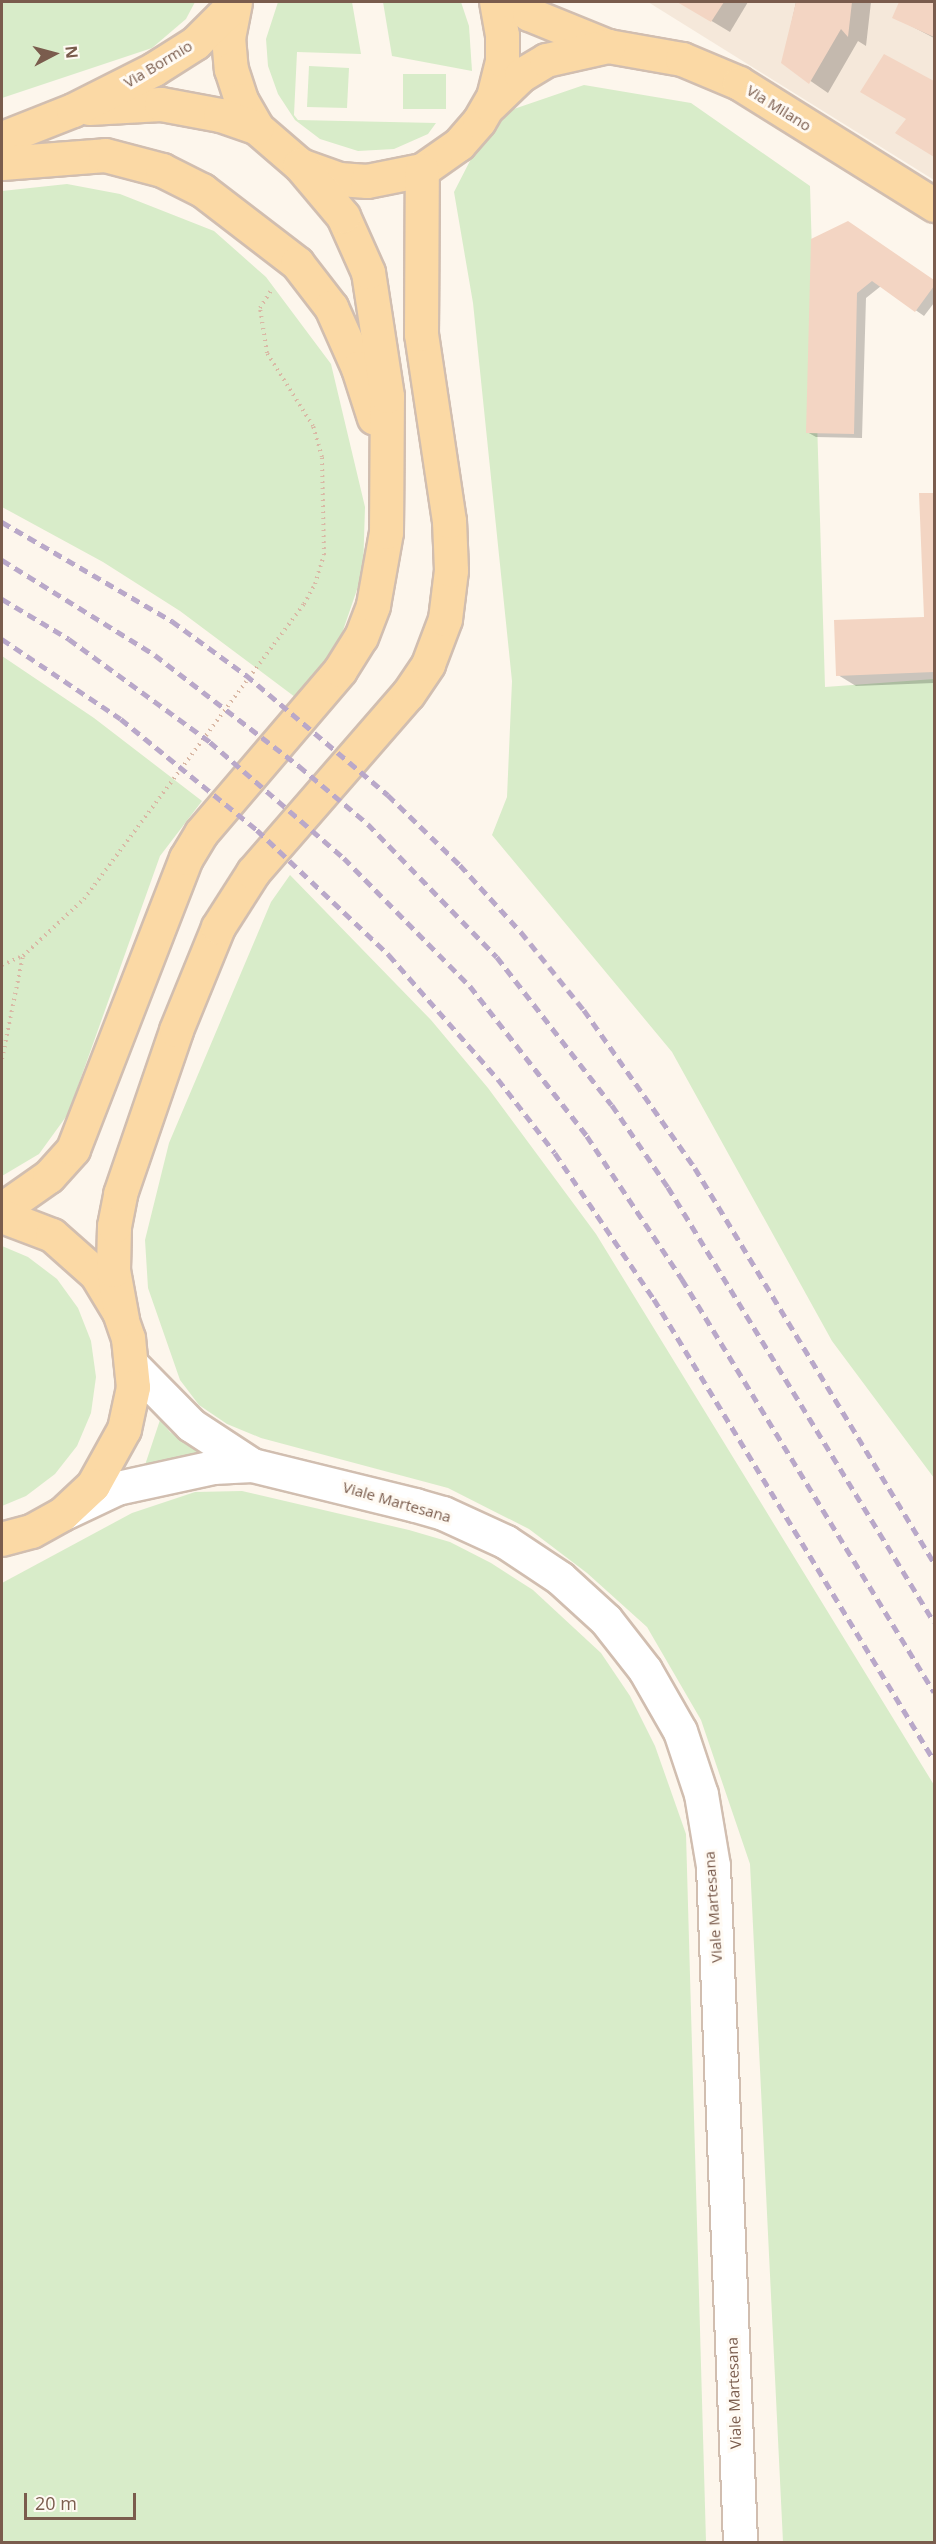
<!DOCTYPE html>
<style>
body{margin:0}
#map{position:relative;width:936px;height:2544px;overflow:hidden;background:#fdf6ec;font-family:"Open Sans",sans-serif}
div>[style]{position:absolute}
.residential>*{inset:0;background:#f5e8da}
.green>*{inset:0;background:#d8ecc9}
.shadow>*{inset:0;background:#0003}
.building>*{inset:0;background:#f3d5c3}
.path>*{height:4px;margin-top:-2px;transform-origin:0;background:repeating-linear-gradient(90deg,#d9b8a5 0 1.5px,transparent 0 6px)}
.roads{filter:drop-shadow(2px 0 #d1beb0) drop-shadow(-2px 0 #d1beb0) drop-shadow(0 2px #d1beb0) drop-shadow(0 -2px #d1beb0)}
.minor>*{height:33px;margin:-16.5px;padding:0 16.5px;transform-origin:16.5px;border-radius:16.5px;background:#fff}
.major>*{height:33px;margin:-16.5px;padding:0 16.5px;transform-origin:16.5px;border-radius:16.5px;background:#fbd9a5}
.rail>*{height:4.5px;margin-top:-2.25px;transform-origin:0;background:repeating-linear-gradient(90deg,#b9a8c9 0 9px,transparent 0 15px)}
span{translate:-50% -50%;white-space:nowrap;text-align:center;line-height:1.15;-webkit-text-stroke:6px #fffaf3;paint-order:stroke}
.street-label{font-size:15px;color:#7a5c4d}
.frame{position:absolute;inset:0;border:3px solid #7a5c4d;pointer-events:none}
.north{position:absolute;left:24px;top:24px;width:60px;height:60px;-webkit-text-stroke:4px #fffaf3;paint-order:stroke;rotate:84deg;font-size:16px;font-weight:700;line-height:24px;text-align:center;color:#7a5c4d}
.north::after{content:'';display:block;margin:auto;width:21px;height:27px;background:#7a5c4d;clip-path:polygon(50% 0,100% 100%,50% 72%,0 100%)}
.scale{position:absolute;left:24px;top:2493px;width:112px;height:27px;box-sizing:border-box;border:3px solid #7a5c4d;border-top:0;padding-left:8px;font-size:18px;line-height:21px;white-space:nowrap;color:#7a5c4d;-webkit-text-stroke:4px #fffaf3;paint-order:stroke}
</style>
<div id="map">
<div class="residential">
<i style="clip-path:polygon(648px 2px,934px 2px,934px 180px)"></i>
</div>
<div class="green">
<i style="clip-path:polygon(2px 2px,195px 2px,186px 19px,152px 48px,2px 98px)"></i>
<i style="clip-path:polygon(278px 2px,352px 2px,361px 54px,297px 52px,294px 115px,298px 120px,436px 123px,428px 134px,394px 149px,358px 151px,320px 139px,295px 120px,278px 94px,268px 66px,266px 39px)"></i>
<i style="clip-path:polygon(383px 2px,461px 2px,469px 26px,472px 71px,392px 56px)"></i>
<i style="clip-path:polygon(309px 66px,349px 68px,347px 108px,307px 107px)"></i>
<i style="clip-path:polygon(403px 74px,446px 74px,446px 109px,403px 109px)"></i>
<i style="clip-path:polygon(584px 85px,691px 103px,810px 186px,825px 687px,934px 679px,934px 1478px,832px 1341px,672px 1052px,492px 835px,507px 797px,512px 681px,473px 303px,454px 192px,493px 116px)"></i>
<i style="clip-path:polygon(67px 184px,120px 194px,214px 231px,266px 277px,331px 364px,365px 507px,363px 572px,337px 648px,299px 700px,180px 611px,103px 562px,2px 507px,2px 191px)"></i>
<i style="clip-path:polygon(2px 656px,94px 718px,202px 801px,160px 856px,68px 1114px,39px 1154px,2px 1176px)"></i>
<i style="clip-path:polygon(290px 875px,431px 1020px,488px 1088px,596px 1234px,934px 1785px,934px 2542px,783px 2542px,750px 1864px,701px 1720px,647px 1627px,587px 1573px,529px 1529px,448px 1488px,261px 1438px,227px 1424px,199px 1405px,180px 1380px,148px 1288px,145px 1240px,169px 1143px,271px 902px)"></i>
<i style="clip-path:polygon(2px 1246px,28px 1257px,57px 1279px,78px 1308px,91px 1341px,96px 1377px,91px 1413px,77px 1446px,55px 1474px,26px 1496px,2px 1506px)"></i>
<i style="clip-path:polygon(160px 1420px,170px 1432px,204px 1455px,145px 1465px)"></i>
<i style="clip-path:polygon(242px 1491px,409px 1530px,450px 1542px,491px 1563px,533px 1590px,601px 1653px,630px 1696px,655px 1746px,686px 1834px,706px 2542px,2px 2542px,2px 1583px,132px 1513px,195px 1492px)"></i>
</div>
<div class="shadow">
<i style="clip-path:polygon(680px 2px,748px 2px,730px 32px)"></i>
<i style="clip-path:polygon(796px 2px,871px 2px,866px 46px,858px 41px,828px 93px,783px 62px)"></i>
<i style="clip-path:polygon(901px 2px,934px 2px,934px 38px,894px 17px)"></i>
<i style="clip-path:polygon(885px 56px,934px 84px,934px 155px,897px 132px,909px 119px)"></i>
<i style="clip-path:polygon(858px 229px,934px 281px,934px 303px,924px 316px,881px 286px,866px 298px,862px 438px,816px 437px,807px 432px)"></i>
<i style="clip-path:polygon(934px 494px,934px 683px,856px 686px,838px 675px,925px 618px,921px 495px)"></i>
</div>
<div class="building">
<i style="clip-path:polygon(677px 2px,724px 2px,711px 22px)"></i>
<i style="clip-path:polygon(796px 2px,852px 2px,848px 37px,841px 29px,809px 84px,781px 63px)"></i>
<i style="clip-path:polygon(899px 2px,934px 2px,934px 37px,892px 18px)"></i>
<i style="clip-path:polygon(884px 54px,934px 81px,934px 157px,895px 133px,906px 119px,860px 92px)"></i>
<i style="clip-path:polygon(848px 221px,934px 280px,934px 286px,915px 312px,872px 281px,857px 293px,854px 434px,806px 433px,811px 239px)"></i>
<i style="clip-path:polygon(919px 493px,934px 493px,934px 672px,836px 676px,834px 620px,924px 617px)"></i>
</div>
<div class="path">
<i style="left:2px;top:965px;width:22px;rotate:-24deg"></i>
<i style="left:2px;top:1059px;width:105px;rotate:-78.5deg"></i>
<i style="left:23px;top:956px;width:83px;rotate:-43.1deg"></i>
<i style="left:84px;top:899px;width:368px;rotate:-53.3deg"></i>
<i style="left:304px;top:604px;width:23px;rotate:-61deg"></i>
<i style="left:315px;top:584px;width:30px;rotate:-73deg"></i>
<i style="left:324px;top:555px;width:98px;rotate:-91.2deg"></i>
<i style="left:322px;top:457px;width:32px;rotate:-106deg"></i>
<i style="left:313px;top:426px;width:86px;rotate:-122.2deg"></i>
<i style="left:267px;top:353px;width:46px;rotate:-98.8deg"></i>
<i style="left:260px;top:308px;width:22px;rotate:-58deg"></i>
</div>
<div class="roads">
<div class="minor">
<i style="left:132px;top:1365px;width:84px;rotate:45.5deg"></i>
<i style="left:191px;top:1425px;width:73px;rotate:33.3deg"></i>
<i style="left:66px;top:1512px;width:56px;rotate:-25.2deg"></i>
<i style="left:117px;top:1488px;width:98px;rotate:-12.3deg"></i>
<i style="left:213px;top:1467px;width:39px;rotate:-3deg"></i>
<i style="left:252px;top:1465px;width:168px;rotate:13.8deg"></i>
<i style="left:415px;top:1505px;width:29px;rotate:16deg"></i>
<i style="left:443px;top:1513px;width:69px;rotate:24.7deg"></i>
<i style="left:506px;top:1542px;width:65px;rotate:33.7deg"></i>
<i style="left:560px;top:1578px;width:62px;rotate:42.4deg"></i>
<i style="left:606px;top:1620px;width:63px;rotate:52deg"></i>
<i style="left:645px;top:1670px;width:70px;rotate:60.2deg"></i>
<i style="left:680px;top:1731px;width:66px;rotate:71.6deg"></i>
<i style="left:701px;top:1794px;width:73px;rotate:80.5deg"></i>
<i style="left:713px;top:1866px;width:677px;rotate:87.71deg"></i>
</div>
<div class="major">
<i style="left:235px;top:2px;width:36px;rotate:101deg"></i>
<i style="left:228px;top:37px;width:32px;rotate:85deg"></i>
<i style="left:231px;top:69px;width:33px;rotate:72deg"></i>
<i style="left:241px;top:100px;width:32px;rotate:60deg"></i>
<i style="left:257px;top:128px;width:57px;rotate:40.7deg"></i>
<i style="left:300px;top:165px;width:41px;rotate:19.7deg"></i>
<i style="left:339px;top:179px;width:28px;rotate:4deg"></i>
<i style="left:367px;top:181px;width:56px;rotate:-11.3deg"></i>
<i style="left:422px;top:170px;width:45px;rotate:-35.1deg"></i>
<i style="left:459px;top:144px;width:30px;rotate:-49deg"></i>
<i style="left:479px;top:121px;width:28px;rotate:-60deg"></i>
<i style="left:493px;top:97px;width:38px;rotate:-76deg"></i>
<i style="left:502px;top:60px;width:25px;rotate:-90deg"></i>
<i style="left:502px;top:35px;width:34px;rotate:-100deg"></i>
<i style="left:513px;top:2px;width:20px;rotate:37deg"></i>
<i style="left:529px;top:14px;width:85px;rotate:22.1deg"></i>
<i style="left:608px;top:46px;width:75px;rotate:10deg"></i>
<i style="left:682px;top:59px;width:62px;rotate:22.8deg"></i>
<i style="left:739px;top:83px;width:230px;rotate:32deg"></i>
<i style="left:490px;top:105px;width:43px;rotate:-44.1deg"></i>
<i style="left:521px;top:75px;width:29px;rotate:-31deg"></i>
<i style="left:546px;top:60px;width:64px;rotate:-12.7deg"></i>
<i style="left:89px;top:108px;width:72px;rotate:-3.2deg"></i>
<i style="left:161px;top:104px;width:60px;rotate:10.6deg"></i>
<i style="left:220px;top:115px;width:39px;rotate:19deg"></i>
<i style="left:2px;top:138px;width:76px;rotate:-21.5deg"></i>
<i style="left:73px;top:110px;width:91px;rotate:-26.8deg"></i>
<i style="left:154px;top:69px;width:49px;rotate:-32.4deg"></i>
<i style="left:195px;top:43px;width:55px;rotate:-45deg"></i>
<i style="left:2px;top:163px;width:103px;rotate:-4.4deg"></i>
<i style="left:105px;top:155px;width:59px;rotate:14.7deg"></i>
<i style="left:162px;top:170px;width:45px;rotate:26.6deg"></i>
<i style="left:202px;top:190px;width:120px;rotate:37.5deg"></i>
<i style="left:297px;top:263px;width:56px;rotate:52.3deg"></i>
<i style="left:331px;top:307px;width:67px;rotate:66.1deg"></i>
<i style="left:358px;top:368px;width:52px;rotate:72.3deg"></i>
<i style="left:2px;top:1209px;width:57px;rotate:-35.1deg"></i>
<i style="left:49px;top:1176px;width:36px;rotate:-48deg"></i>
<i style="left:73px;top:1149px;width:312px;rotate:-68.8deg"></i>
<i style="left:186px;top:858px;width:29px;rotate:-59deg"></i>
<i style="left:201px;top:833px;width:214px;rotate:-49.5deg"></i>
<i style="left:340px;top:670px;width:39px;rotate:-58deg"></i>
<i style="left:361px;top:637px;width:34px;rotate:-69deg"></i>
<i style="left:373px;top:605px;width:74px;rotate:-79.9deg"></i>
<i style="left:386px;top:532px;width:136px;rotate:-89.6deg"></i>
<i style="left:387px;top:396px;width:125px;rotate:-98.7deg"></i>
<i style="left:368px;top:272px;width:61px;rotate:-114.1deg"></i>
<i style="left:343px;top:216px;width:67px;rotate:-130.1deg"></i>
<i style="left:2px;top:1216px;width:53px;rotate:20.8deg"></i>
<i style="left:52px;top:1235px;width:59px;rotate:41.6deg"></i>
<i style="left:96px;top:1274px;width:44px;rotate:58.8deg"></i>
<i style="left:119px;top:1312px;width:28px;rotate:71deg"></i>
<i style="left:128px;top:1338px;width:49px;rotate:84.2deg"></i>
<i style="left:133px;top:1387px;width:43px;rotate:102.1deg"></i>
<i style="left:124px;top:1429px;width:64px;rotate:119deg"></i>
<i style="left:93px;top:1485px;width:42px;rotate:136.9deg"></i>
<i style="left:62px;top:1514px;width:35px;rotate:151deg"></i>
<i style="left:31px;top:1531px;width:30px;rotate:165deg"></i>
<i style="left:122px;top:1319px;width:50px;rotate:-100.4deg"></i>
<i style="left:113px;top:1270px;width:44px;rotate:-88.7deg"></i>
<i style="left:114px;top:1226px;width:33px;rotate:-79deg"></i>
<i style="left:120px;top:1194px;width:173px;rotate:-71.1deg"></i>
<i style="left:176px;top:1030px;width:111px;rotate:-67.8deg"></i>
<i style="left:218px;top:927px;width:65px;rotate:-57.5deg"></i>
<i style="left:253px;top:872px;width:236px;rotate:-49deg"></i>
<i style="left:408px;top:694px;width:36px;rotate:-56deg"></i>
<i style="left:428px;top:664px;width:48px;rotate:-69.3deg"></i>
<i style="left:445px;top:619px;width:49px;rotate:-83deg"></i>
<i style="left:451px;top:570px;width:49px;rotate:-92.3deg"></i>
<i style="left:449px;top:521px;width:189px;rotate:-98.5deg"></i>
<i style="left:421px;top:334px;width:164px;rotate:-89.7deg"></i>
</div>
</div>
<div class="rail">
<i style="left:2px;top:522px;width:197px;rotate:30.2deg"></i>
<i style="left:172px;top:621px;width:92px;rotate:36.1deg"></i>
<i style="left:246px;top:675px;width:186px;rotate:40.2deg"></i>
<i style="left:388px;top:795px;width:100px;rotate:44.2deg"></i>
<i style="left:460px;top:865px;width:91px;rotate:47.7deg"></i>
<i style="left:521px;top:932px;width:100px;rotate:51.1deg"></i>
<i style="left:584px;top:1010px;width:193px;rotate:54.9deg"></i>
<i style="left:695px;top:1168px;width:462px;rotate:58.8deg"></i>
<i style="left:2px;top:560px;width:180px;rotate:31.8deg"></i>
<i style="left:155px;top:655px;width:182px;rotate:37.6deg"></i>
<i style="left:299px;top:766px;width:90px;rotate:40deg"></i>
<i style="left:368px;top:824px;width:185px;rotate:45.9deg"></i>
<i style="left:497px;top:957px;width:187px;rotate:52.2deg"></i>
<i style="left:612px;top:1105px;width:99px;rotate:55.7deg"></i>
<i style="left:668px;top:1187px;width:510px;rotate:58.55deg"></i>
<i style="left:2px;top:599px;width:78px;rotate:30.8deg"></i>
<i style="left:69px;top:639px;width:175px;rotate:36.1deg"></i>
<i style="left:210px;top:742px;width:177px;rotate:40.9deg"></i>
<i style="left:344px;top:858px;width:180px;rotate:45.5deg"></i>
<i style="left:470px;top:986px;width:190px;rotate:52deg"></i>
<i style="left:587px;top:1136px;width:172px;rotate:56.4deg"></i>
<i style="left:682px;top:1279px;width:484px;rotate:58.6deg"></i>
<i style="left:2px;top:639px;width:143px;rotate:33.9deg"></i>
<i style="left:121px;top:719px;width:176px;rotate:39.2deg"></i>
<i style="left:257px;top:830px;width:182px;rotate:43.4deg"></i>
<i style="left:389px;top:955px;width:165px;rotate:48.7deg"></i>
<i style="left:498px;top:1079px;width:93px;rotate:52.4deg"></i>
<i style="left:555px;top:1153px;width:176px;rotate:55.9deg"></i>
<i style="left:654px;top:1299px;width:539px;rotate:58.73deg"></i>
</div>
<div class="street-label">
<span style="left:158px;top:64px;rotate:-31deg">Via Bormio</span>
<span style="left:779px;top:108px;rotate:32deg">Via Milano</span>
<span style="left:397px;top:1502px;rotate:16deg">Viale Martesana</span>
<span style="left:713px;top:1907px;rotate:-94deg">Viale Martesana</span>
<span style="left:734px;top:2393px;rotate:-92deg">Viale Martesana</span>
</div>
<div class="frame"></div>
<div class="north">N</div>
<div class="scale">20 m</div>
</div>
